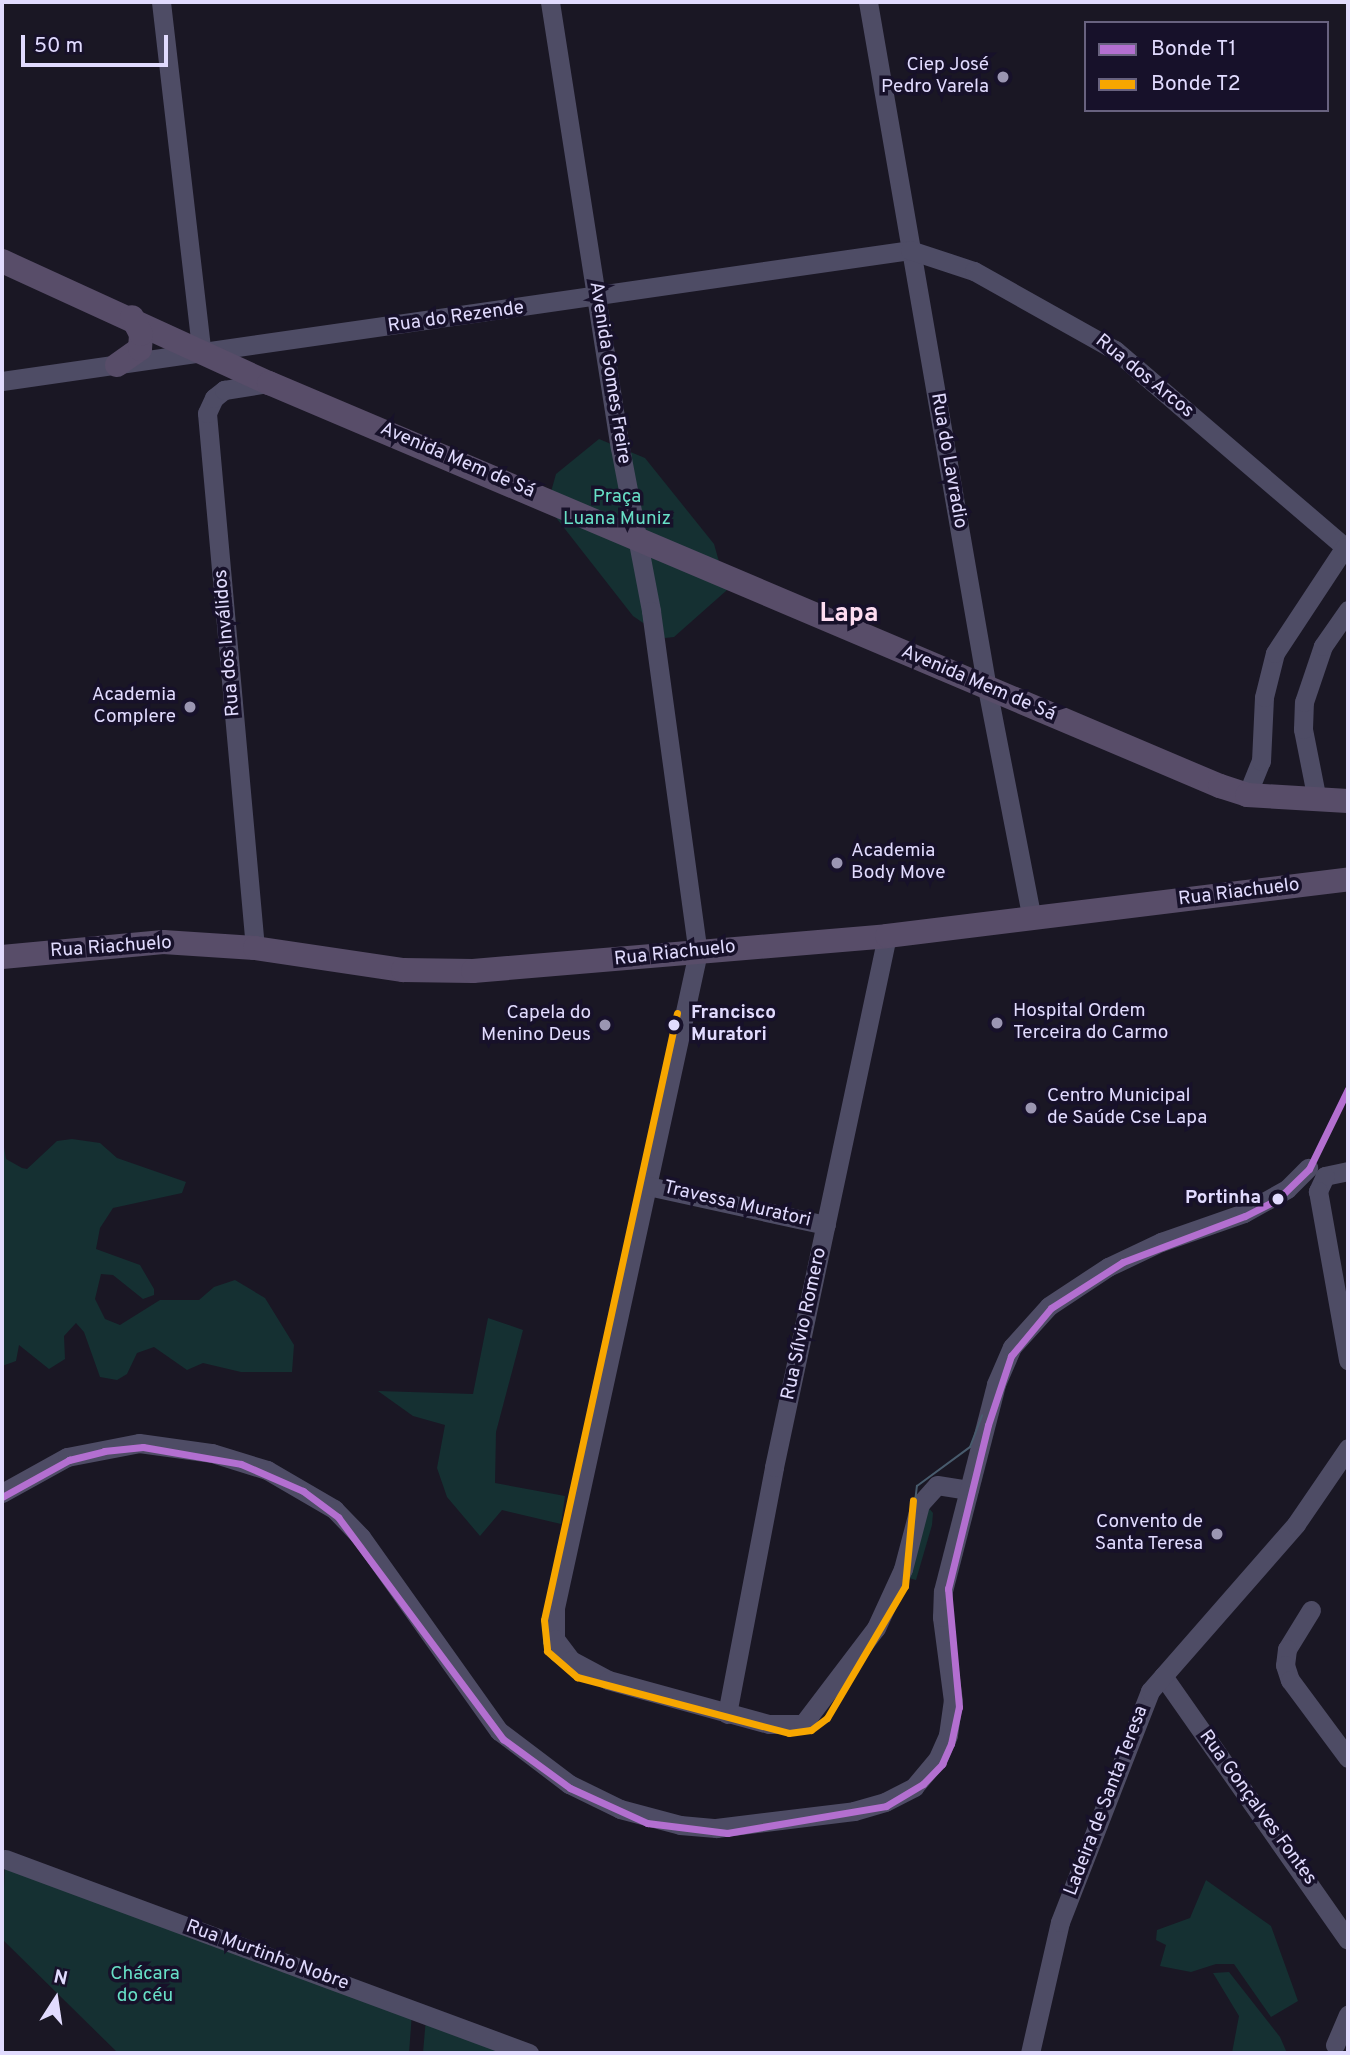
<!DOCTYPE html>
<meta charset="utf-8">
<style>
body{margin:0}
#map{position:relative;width:1350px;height:2055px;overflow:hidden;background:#1a1724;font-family:Overpass,sans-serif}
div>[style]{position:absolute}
.green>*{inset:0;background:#153032}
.minor>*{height:19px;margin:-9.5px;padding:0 9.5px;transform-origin:9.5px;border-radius:9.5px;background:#4e4c65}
.major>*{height:24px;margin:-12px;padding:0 12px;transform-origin:12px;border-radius:12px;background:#584d69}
.tram>*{height:2px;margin:-1px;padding:0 1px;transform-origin:1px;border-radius:1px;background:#485b6d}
.tram-1>*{height:7px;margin:-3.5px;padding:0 3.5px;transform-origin:3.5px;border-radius:3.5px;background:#b36fd0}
.tram-2>*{height:7px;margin:-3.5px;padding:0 3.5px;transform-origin:3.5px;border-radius:3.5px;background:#f7a600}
.dots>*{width:19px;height:19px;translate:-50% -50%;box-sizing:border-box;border:4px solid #17112a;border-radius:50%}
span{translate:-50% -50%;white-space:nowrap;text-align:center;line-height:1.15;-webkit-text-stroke:7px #17112a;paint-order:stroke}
.poi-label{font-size:19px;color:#e1dbfe}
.right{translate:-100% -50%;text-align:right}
.left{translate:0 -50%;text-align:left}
.street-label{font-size:19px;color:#e1dbfe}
.park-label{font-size:19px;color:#67dfc6}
.stop-label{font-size:19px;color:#e1dbfe;font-weight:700}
.district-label{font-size:26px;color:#feddf1;font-weight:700}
.frame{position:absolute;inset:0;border:4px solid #e1dbfe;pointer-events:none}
.legend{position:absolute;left:1084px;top:21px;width:245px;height:91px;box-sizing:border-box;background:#17112a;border:2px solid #68627f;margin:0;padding:9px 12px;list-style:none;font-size:21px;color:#e1dbfe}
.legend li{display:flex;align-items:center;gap:14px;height:35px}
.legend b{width:35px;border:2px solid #68627f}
.north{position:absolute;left:21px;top:1964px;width:70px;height:70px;-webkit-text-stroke:5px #17112a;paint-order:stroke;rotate:12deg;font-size:19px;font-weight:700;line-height:28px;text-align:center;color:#e1dbfe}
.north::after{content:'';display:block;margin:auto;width:24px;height:32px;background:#e1dbfe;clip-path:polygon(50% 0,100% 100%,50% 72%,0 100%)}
.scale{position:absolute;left:21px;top:35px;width:147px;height:32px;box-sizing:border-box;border:4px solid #e1dbfe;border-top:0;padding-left:9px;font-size:21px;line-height:24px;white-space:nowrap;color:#e1dbfe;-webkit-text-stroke:5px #17112a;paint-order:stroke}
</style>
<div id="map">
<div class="green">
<i style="clip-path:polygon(599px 439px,645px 458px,714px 544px,727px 590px,674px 637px,665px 638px,633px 616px,547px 506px,556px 474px)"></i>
<i style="clip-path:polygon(2px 1135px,6px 1159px,22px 1168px,27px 1169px,57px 1141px,72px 1139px,100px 1143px,117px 1158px,186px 1182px,182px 1193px,113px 1208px,100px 1228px,96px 1249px,140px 1265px,154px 1289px,154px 1295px,143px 1299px,113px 1275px,101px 1274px,95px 1299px,105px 1319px,120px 1325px,160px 1300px,199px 1300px,214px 1287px,235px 1280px,265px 1298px,294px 1345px,292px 1372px,241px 1372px,203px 1363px,187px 1370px,154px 1347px,137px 1353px,127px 1374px,117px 1380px,100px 1377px,84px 1332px,76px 1323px,64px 1336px,65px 1359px,49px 1369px,19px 1345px,16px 1361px,2px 1366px)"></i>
<i style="clip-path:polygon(488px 1318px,523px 1330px,496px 1432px,495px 1483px,565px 1496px,561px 1524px,502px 1510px,480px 1536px,447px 1497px,437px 1468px,445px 1425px,413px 1416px,378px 1391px,473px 1394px)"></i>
<i style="clip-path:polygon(927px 1506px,933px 1513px,932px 1525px,916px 1580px,898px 1575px)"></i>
<i style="clip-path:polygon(5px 1862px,412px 2013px,409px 2053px,118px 2053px,2px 1939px)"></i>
<i style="clip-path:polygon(1206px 1880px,1271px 1926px,1298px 2001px,1271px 2017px,1234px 1964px,1216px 1964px,1191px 1972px,1160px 1966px,1166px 1945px,1156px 1940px,1157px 1930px,1190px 1918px)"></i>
<i style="clip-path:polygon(1229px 1972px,1280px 2037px,1287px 2053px,1232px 2053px,1239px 2016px,1213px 1973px)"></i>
<i style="clip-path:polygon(426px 2018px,524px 2053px,423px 2053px)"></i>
</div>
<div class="minor">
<i style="left:161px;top:2px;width:350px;rotate:83.4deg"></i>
<i style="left:550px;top:2px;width:451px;rotate:81.1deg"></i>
<i style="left:620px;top:448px;width:166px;rotate:79.2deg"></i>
<i style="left:651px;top:611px;width:344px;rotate:82.2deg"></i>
<i style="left:698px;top:952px;width:671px;rotate:102.3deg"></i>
<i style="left:555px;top:1608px;width:31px;rotate:90deg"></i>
<i style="left:555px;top:1639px;width:26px;rotate:53deg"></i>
<i style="left:571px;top:1660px;width:42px;rotate:28.4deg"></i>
<i style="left:608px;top:1680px;width:167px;rotate:15.3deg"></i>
<i style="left:769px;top:1724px;width:34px"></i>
<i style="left:803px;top:1724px;width:121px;rotate:-52.8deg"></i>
<i style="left:876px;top:1628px;width:65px;rotate:-65.4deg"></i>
<i style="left:903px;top:1569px;width:67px;rotate:-75.3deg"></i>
<i style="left:920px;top:1504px;width:25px;rotate:-48deg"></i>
<i style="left:937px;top:1485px;width:32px;rotate:9deg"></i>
<i style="left:868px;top:2px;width:696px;rotate:80.16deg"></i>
<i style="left:987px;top:688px;width:236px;rotate:79deg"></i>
<i style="left:2px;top:381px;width:917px;rotate:-8.21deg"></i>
<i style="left:910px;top:250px;width:67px;rotate:18.2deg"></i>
<i style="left:974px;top:271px;width:162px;rotate:29.3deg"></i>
<i style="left:1115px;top:350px;width:307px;rotate:40.6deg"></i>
<i style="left:1247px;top:795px;width:37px;rotate:-68deg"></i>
<i style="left:1261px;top:761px;width:64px;rotate:-87.3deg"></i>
<i style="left:1264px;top:697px;width:45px;rotate:-76deg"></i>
<i style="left:1275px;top:653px;width:127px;rotate:-56.6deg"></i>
<i style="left:1317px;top:800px;width:72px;rotate:-101.2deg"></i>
<i style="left:1303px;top:729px;width:27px;rotate:-88deg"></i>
<i style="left:1304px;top:702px;width:59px;rotate:-71.3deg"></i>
<i style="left:1323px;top:646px;width:44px;rotate:-55.2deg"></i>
<i style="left:255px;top:948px;width:537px;rotate:-95.13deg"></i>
<i style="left:207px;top:413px;width:17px;rotate:-65deg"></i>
<i style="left:214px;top:398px;width:13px;rotate:-39deg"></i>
<i style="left:224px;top:390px;width:45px;rotate:-9deg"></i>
<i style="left:1348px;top:1171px;width:24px;rotate:168deg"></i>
<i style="left:1325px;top:1176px;width:17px;rotate:115deg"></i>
<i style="left:1318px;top:1191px;width:172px;rotate:79.9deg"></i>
<i style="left:648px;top:1186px;width:182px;rotate:12.4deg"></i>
<i style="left:2px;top:1493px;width:74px;rotate:-29deg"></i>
<i style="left:67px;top:1457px;width:73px;rotate:-11deg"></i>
<i style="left:139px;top:1443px;width:74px;rotate:7.8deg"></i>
<i style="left:212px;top:1453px;width:58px;rotate:17.2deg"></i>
<i style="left:267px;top:1470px;width:78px;rotate:30.2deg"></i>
<i style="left:334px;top:1509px;width:39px;rotate:46deg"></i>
<i style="left:361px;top:1537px;width:238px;rotate:54.6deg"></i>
<i style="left:499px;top:1731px;width:88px;rotate:37.1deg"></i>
<i style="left:569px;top:1784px;width:57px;rotate:26.1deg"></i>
<i style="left:620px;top:1809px;width:62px;rotate:14.9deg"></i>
<i style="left:680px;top:1825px;width:36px;rotate:5deg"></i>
<i style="left:716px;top:1828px;width:139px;rotate:-7deg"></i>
<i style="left:854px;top:1811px;width:32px;rotate:-16deg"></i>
<i style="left:885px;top:1802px;width:33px;rotate:-27deg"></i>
<i style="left:914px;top:1787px;width:35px;rotate:-50deg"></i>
<i style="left:937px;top:1760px;width:27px;rotate:-66deg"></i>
<i style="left:948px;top:1735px;width:34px;rotate:-82deg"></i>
<i style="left:953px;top:1701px;width:85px;rotate:-97.5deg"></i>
<i style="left:942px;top:1617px;width:26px;rotate:-88deg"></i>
<i style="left:943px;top:1591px;width:214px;rotate:-75.6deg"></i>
<i style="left:996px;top:1384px;width:40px;rotate:-66.6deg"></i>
<i style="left:1012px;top:1347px;width:55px;rotate:-47.9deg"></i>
<i style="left:1049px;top:1306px;width:71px;rotate:-33.5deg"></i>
<i style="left:1108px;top:1267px;width:59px;rotate:-25.3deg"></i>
<i style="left:1161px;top:1242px;width:88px;rotate:-19.3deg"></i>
<i style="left:1244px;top:1213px;width:49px;rotate:-29.2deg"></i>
<i style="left:1287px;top:1189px;width:30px;rotate:-45deg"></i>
<i style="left:1311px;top:1610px;width:46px;rotate:121.6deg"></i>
<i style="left:1287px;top:1649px;width:16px;rotate:97deg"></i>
<i style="left:1285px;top:1665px;width:16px;rotate:72deg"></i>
<i style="left:1290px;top:1680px;width:97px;rotate:53.4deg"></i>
<i style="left:1163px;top:1676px;width:322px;rotate:55deg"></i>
<i style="left:727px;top:1714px;width:251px;rotate:-79.2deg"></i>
<i style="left:774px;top:1467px;width:543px;rotate:-77.99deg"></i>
<i style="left:5px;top:1859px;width:559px;rotate:20.32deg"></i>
<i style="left:1335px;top:2045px;width:33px;rotate:-67deg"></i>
<i style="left:1030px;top:2053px;width:134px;rotate:-77.1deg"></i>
<i style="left:1060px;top:1922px;width:248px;rotate:-68.7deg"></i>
<i style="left:1150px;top:1691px;width:222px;rotate:-48.8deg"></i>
<i style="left:1296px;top:1524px;width:92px;rotate:-55.6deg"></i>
</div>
<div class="major">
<i style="left:2px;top:261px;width:294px;rotate:24.6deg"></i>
<i style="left:269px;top:383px;width:1033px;rotate:22.97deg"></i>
<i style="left:1220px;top:786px;width:28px;rotate:18deg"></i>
<i style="left:1247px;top:795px;width:101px;rotate:3.4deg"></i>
<i style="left:117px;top:365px;width:28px;rotate:-35deg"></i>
<i style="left:140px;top:349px;width:15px;rotate:-86deg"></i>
<i style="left:141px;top:334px;width:19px;rotate:-118deg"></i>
<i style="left:2px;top:957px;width:162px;rotate:-5.3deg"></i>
<i style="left:163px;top:942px;width:92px;rotate:3.7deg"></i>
<i style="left:255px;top:948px;width:150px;rotate:8.5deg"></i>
<i style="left:403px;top:970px;width:70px;rotate:0.8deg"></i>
<i style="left:473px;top:971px;width:415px;rotate:-4.8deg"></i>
<i style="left:887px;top:936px;width:465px;rotate:-7deg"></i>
</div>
<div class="tram">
<i style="left:677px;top:1013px;width:621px;rotate:102.36deg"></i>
<i style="left:544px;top:1620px;width:23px;rotate:90deg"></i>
<i style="left:544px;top:1643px;width:18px;rotate:63deg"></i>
<i style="left:552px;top:1659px;width:31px;rotate:36deg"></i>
<i style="left:577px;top:1677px;width:69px;rotate:15deg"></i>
<i style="left:644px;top:1695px;width:150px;rotate:14.7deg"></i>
<i style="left:789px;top:1733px;width:22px;rotate:-8deg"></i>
<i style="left:811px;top:1730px;width:20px;rotate:-37deg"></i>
<i style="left:827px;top:1718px;width:153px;rotate:-59.4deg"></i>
<i style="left:905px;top:1586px;width:101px;rotate:-83.2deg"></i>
<i style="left:917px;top:1486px;width:66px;rotate:-36.3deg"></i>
<i style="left:970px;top:1447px;width:34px;rotate:-69deg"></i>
</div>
<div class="tram-1">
<i style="left:2px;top:1497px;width:77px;rotate:-28.9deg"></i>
<i style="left:69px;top:1460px;width:36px;rotate:-14deg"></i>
<i style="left:104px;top:1451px;width:39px;rotate:-6deg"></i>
<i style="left:143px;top:1447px;width:99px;rotate:9.8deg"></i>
<i style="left:241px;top:1464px;width:68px;rotate:23.5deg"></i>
<i style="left:303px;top:1491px;width:44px;rotate:36.6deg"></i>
<i style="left:338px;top:1517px;width:277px;rotate:53.4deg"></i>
<i style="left:503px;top:1739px;width:83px;rotate:36.2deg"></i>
<i style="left:570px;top:1788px;width:85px;rotate:24.4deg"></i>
<i style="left:647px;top:1823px;width:81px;rotate:7.1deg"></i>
<i style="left:727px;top:1833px;width:161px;rotate:-9.6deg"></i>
<i style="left:886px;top:1806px;width:43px;rotate:-30.7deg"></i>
<i style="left:923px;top:1784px;width:28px;rotate:-46deg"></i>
<i style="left:942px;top:1764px;width:22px;rotate:-66deg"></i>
<i style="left:951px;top:1744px;width:38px;rotate:-78deg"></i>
<i style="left:959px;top:1707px;width:119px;rotate:-95.3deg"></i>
<i style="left:948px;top:1589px;width:169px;rotate:-76.3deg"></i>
<i style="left:988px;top:1425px;width:73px;rotate:-71.6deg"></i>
<i style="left:1011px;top:1356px;width:62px;rotate:-50.2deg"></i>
<i style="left:1051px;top:1308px;width:85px;rotate:-32.6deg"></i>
<i style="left:1123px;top:1262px;width:130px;rotate:-20.7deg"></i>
<i style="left:1245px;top:1216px;width:37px;rotate:-27deg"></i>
<i style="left:1278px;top:1199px;width:43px;rotate:-44.1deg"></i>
<i style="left:1309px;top:1169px;width:89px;rotate:-64deg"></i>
</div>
<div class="tram-2">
<i style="left:677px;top:1013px;width:621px;rotate:102.36deg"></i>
<i style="left:544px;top:1620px;width:31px;rotate:84deg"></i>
<i style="left:547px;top:1651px;width:40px;rotate:41deg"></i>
<i style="left:577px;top:1677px;width:219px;rotate:14.8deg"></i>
<i style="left:789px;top:1733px;width:22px;rotate:-8deg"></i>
<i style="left:811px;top:1730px;width:20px;rotate:-37deg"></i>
<i style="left:827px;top:1718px;width:153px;rotate:-59.4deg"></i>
<i style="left:905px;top:1586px;width:86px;rotate:-84.7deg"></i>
</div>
<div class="dots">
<i style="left:1003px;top:77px;background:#9b96b2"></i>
<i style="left:190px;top:707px;background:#9b96b2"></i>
<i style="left:837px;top:863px;background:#9b96b2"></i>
<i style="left:997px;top:1023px;background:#9b96b2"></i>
<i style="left:605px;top:1025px;background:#9b96b2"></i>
<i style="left:674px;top:1025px;background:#e1dbfe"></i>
<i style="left:1031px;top:1108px;background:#9b96b2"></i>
<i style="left:1278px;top:1199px;background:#e1dbfe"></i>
<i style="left:1217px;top:1534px;background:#9b96b2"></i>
</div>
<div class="poi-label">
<span class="right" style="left:989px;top:77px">Ciep José<br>Pedro Varela</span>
<span class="right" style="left:176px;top:707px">Academia<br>Complere</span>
<span class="left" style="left:851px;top:863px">Academia<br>Body Move</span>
<span class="left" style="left:1013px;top:1023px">Hospital Ordem<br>Terceira do Carmo</span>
<span class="right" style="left:591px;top:1025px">Capela do<br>Menino Deus</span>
<span class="left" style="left:1047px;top:1108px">Centro Municipal<br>de Saúde Cse Lapa</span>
<span class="right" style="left:1203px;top:1534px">Convento de<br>Santa Teresa</span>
</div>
<div class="street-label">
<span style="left:456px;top:318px;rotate:-8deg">Rua do Rezende</span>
<span style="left:609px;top:373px;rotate:81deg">Avenida Gomes Freire</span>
<span style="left:1144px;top:377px;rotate:39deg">Rua dos Arcos</span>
<span style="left:457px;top:461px;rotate:23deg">Avenida Mem de Sá</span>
<span style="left:948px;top:461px;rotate:80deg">Rua do Lavradio</span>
<span style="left:228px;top:643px;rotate:-95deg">Rua dos Inválidos</span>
<span style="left:978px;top:684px;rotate:23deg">Avenida Mem de Sá</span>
<span style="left:1239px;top:893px;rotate:-7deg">Rua Riachuelo</span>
<span style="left:111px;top:948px;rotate:-4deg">Rua Riachuelo</span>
<span style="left:675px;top:954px;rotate:-6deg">Rua Riachuelo</span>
<span style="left:737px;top:1205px;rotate:13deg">Travessa Muratori</span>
<span style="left:805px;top:1324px;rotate:-78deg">Rua Sílvio Romero</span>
<span style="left:1107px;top:1801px;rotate:-69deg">Ladeira de Santa Teresa</span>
<span style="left:1257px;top:1808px;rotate:54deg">Rua Gonçalves Fontes</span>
<span style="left:267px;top:1956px;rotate:20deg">Rua Murtinho Nobre</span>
</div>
<div class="park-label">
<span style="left:617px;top:509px">Praça<br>Luana Muniz</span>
<span style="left:145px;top:1986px">Chácara<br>do céu</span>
</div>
<div class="stop-label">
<span class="left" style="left:691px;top:1025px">Francisco<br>Muratori</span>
<span class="right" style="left:1261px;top:1199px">Portinha</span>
</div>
<div class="district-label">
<span style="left:849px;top:615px">Lapa</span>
</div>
<div class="frame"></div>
<ul class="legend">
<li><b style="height:9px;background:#b36fd0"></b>Bonde T1</li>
<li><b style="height:9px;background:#f7a600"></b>Bonde T2</li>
</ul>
<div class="north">N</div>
<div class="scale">50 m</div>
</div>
